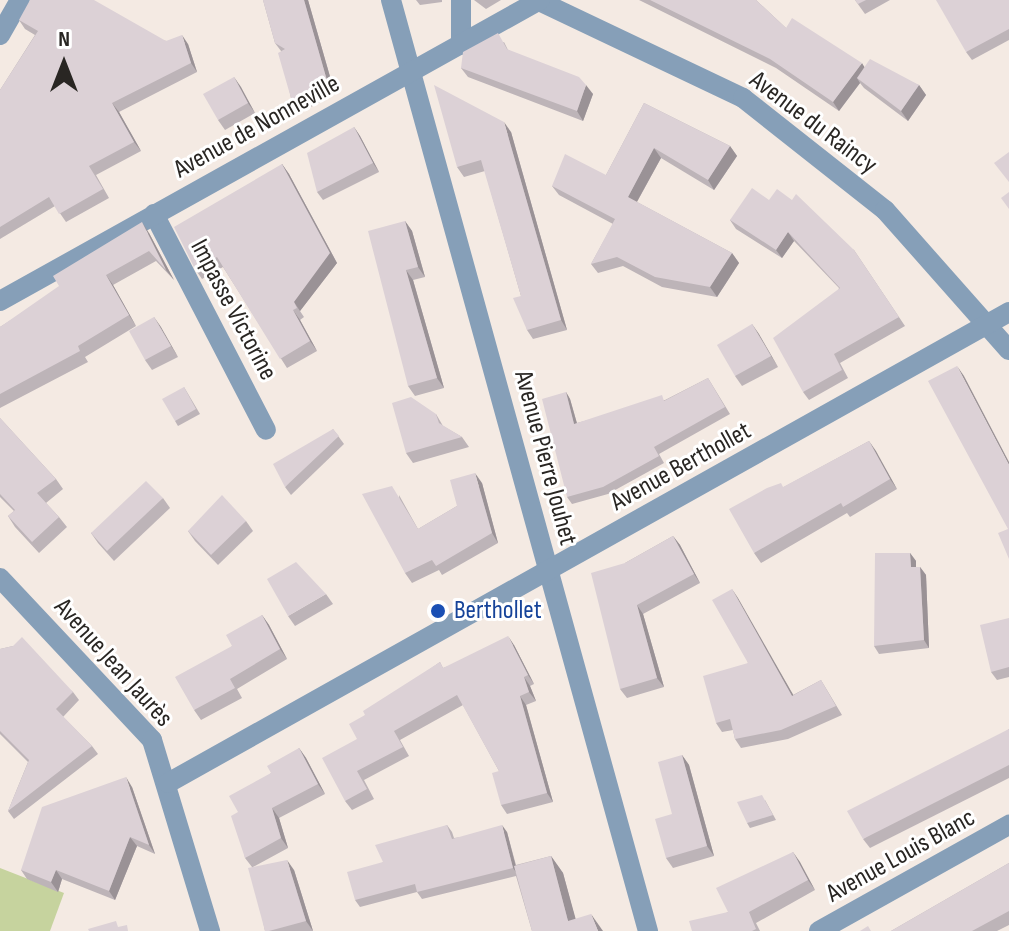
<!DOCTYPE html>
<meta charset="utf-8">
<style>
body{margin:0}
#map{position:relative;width:1009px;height:931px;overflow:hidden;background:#f4eae3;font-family:"Sofia Sans Condensed",sans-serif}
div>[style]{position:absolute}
.green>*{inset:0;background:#c6d39e}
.minor>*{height:20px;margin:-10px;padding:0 10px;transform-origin:10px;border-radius:10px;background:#869fb8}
.wall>*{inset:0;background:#bdb4b8}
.shaded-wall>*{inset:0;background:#9a9296}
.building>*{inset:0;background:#dcd1d6}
.dots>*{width:22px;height:22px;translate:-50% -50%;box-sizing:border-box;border:4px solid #fff;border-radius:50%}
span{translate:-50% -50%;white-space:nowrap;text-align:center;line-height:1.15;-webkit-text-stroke:6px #fff;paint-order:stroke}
.street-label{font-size:26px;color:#292623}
.transit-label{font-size:26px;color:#164399}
.left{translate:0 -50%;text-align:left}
.north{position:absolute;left:24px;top:24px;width:80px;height:80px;-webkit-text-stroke:6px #fff;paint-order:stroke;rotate:0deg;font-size:22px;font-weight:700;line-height:32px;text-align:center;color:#292623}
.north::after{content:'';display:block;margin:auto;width:28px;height:36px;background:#292623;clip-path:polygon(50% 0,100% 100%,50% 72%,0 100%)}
</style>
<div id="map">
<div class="green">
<i style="clip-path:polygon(0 868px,64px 893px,50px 931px,0 931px)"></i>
</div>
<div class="minor">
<i style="left:391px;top:0;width:966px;rotate:74.57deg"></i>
<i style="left:461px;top:0;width:45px;rotate:90deg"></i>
<i style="left:539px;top:1px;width:226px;rotate:25.4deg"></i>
<i style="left:743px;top:98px;width:181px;rotate:38.3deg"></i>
<i style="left:885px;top:210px;width:187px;rotate:48.5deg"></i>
<i style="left:0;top:35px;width:40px;rotate:-60.3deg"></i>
<i style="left:154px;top:214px;width:243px;rotate:62.6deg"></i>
<i style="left:0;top:301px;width:618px;rotate:-29.14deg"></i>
<i style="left:0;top:578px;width:222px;rotate:46.8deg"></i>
<i style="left:152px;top:740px;width:200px;rotate:73.1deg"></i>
<i style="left:168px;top:783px;width:964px;rotate:-29.25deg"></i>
<i style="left:819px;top:931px;width:218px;rotate:-29.2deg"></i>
</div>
<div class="wall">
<i style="clip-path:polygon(263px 0,308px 0,335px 94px,309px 108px,298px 108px,291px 98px,281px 51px,275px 43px)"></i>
<i style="clip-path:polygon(416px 0,442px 0,442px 2px,420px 5px)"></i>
<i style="clip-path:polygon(474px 0,501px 0,486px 9px)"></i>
<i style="clip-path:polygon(639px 0,756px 0,786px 28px,864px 67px,919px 85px,926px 95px,908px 121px,864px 88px,860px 83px,839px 111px,776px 68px)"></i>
<i style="clip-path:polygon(855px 0,890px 0,865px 14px)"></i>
<i style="clip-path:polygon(1009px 0,1009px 40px,972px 60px,966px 52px)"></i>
<i style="clip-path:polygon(19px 20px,188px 44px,197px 72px,119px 112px,141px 151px,96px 175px,109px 198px,66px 222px,55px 206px,0 239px,0 90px,35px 35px,25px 29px)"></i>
<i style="clip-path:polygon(504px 42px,508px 50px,593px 94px,583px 121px,468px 77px,461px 68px)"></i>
<i style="clip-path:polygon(234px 77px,255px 113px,225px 130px,218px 120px)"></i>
<i style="clip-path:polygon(644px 103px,730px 146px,737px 156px,714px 190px,661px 158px,637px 202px,732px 253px,739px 263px,717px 297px,662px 287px,623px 266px,598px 273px,591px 264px,613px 224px,559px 195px,552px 186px,606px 175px)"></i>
<i style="clip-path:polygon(354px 127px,360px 136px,379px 172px,323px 200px,317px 192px)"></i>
<i style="clip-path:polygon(511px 132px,567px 330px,533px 339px,527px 330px,521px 296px,485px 171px,464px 177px,457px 167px)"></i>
<i style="clip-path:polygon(282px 164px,289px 174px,337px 263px,300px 311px,304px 317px,300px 320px,317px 351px,287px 368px,223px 267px,202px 279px,195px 269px)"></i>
<i style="clip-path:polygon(769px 200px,854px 250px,905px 326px,840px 363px,848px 378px,809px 400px,803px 392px,839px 288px,794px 241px,782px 258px,736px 229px,730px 220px)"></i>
<i style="clip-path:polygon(405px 221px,412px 231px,425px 277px,413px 280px,444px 388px,415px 396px,408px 386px)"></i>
<i style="clip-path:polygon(149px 233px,174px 280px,156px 261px,113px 285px,136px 326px,85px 357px,88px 362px,0 408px,0 327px)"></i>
<i style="clip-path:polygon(154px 317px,178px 357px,152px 370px,145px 360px)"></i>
<i style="clip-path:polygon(752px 324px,778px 367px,742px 386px,735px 376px)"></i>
<i style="clip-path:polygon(708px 378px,730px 414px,659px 454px,664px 463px,608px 494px,572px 504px,567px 497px,566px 392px,570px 399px,577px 423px,665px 400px)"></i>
<i style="clip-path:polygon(184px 387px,200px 414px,178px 426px,175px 421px)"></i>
<i style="clip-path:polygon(436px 414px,443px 426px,462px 437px,469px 447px,413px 463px,406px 453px)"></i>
<i style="clip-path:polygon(0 418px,56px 479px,63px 489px,46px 503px,59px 517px,67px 527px,39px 553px,15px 527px,8px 516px,14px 511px,0 497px)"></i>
<i style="clip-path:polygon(333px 429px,344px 444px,291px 495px,285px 487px)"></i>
<i style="clip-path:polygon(869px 441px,897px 489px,850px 517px,847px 513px,761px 563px,754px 553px,784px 487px)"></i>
<i style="clip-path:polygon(482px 483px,498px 543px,442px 575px,439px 570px,412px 583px,405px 573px,399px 495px,418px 529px,457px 506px)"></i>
<i style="clip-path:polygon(163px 498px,170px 508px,114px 561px,98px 543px,91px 533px)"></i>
<i style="clip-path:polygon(246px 521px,253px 531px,218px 565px,195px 541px,188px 531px)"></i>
<i style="clip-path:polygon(673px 536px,680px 545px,700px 583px,643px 614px,664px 687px,627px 698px,620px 689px,625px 563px)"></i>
<i style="clip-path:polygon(910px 553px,916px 561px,916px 567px,920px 567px,926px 575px,929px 648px,879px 654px,874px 646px)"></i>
<i style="clip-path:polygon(732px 589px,793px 695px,821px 680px,842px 715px,788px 739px,741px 748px,735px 739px,733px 730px,722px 732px,716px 723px,748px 663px)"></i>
<i style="clip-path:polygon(326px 594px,333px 604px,295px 626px,288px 616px)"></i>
<i style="clip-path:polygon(262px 615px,269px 625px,287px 659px,237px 689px,242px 698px,201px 720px,194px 710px,232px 646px)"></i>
<i style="clip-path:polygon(1009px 618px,1009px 677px,997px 680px,991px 672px)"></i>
<i style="clip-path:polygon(514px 645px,534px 684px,530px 686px,536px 701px,526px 705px,553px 802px,507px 814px,501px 805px,499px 771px,463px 705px,400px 740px,409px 756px,364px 780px,374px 799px,352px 810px,345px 801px,357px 739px,365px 715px,440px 662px,443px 668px)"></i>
<i style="clip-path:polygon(13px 646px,73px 692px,79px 700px,63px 717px,92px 746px,98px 754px,14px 819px,8px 811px,28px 762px,0 734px,0 649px)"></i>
<i style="clip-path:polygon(1009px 729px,1009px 778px,870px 848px,863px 839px)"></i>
<i style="clip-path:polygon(299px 748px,306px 758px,325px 794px,279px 818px,288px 848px,253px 867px,294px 870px,313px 931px,265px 931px,252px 867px,245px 858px,238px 812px,271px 773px)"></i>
<i style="clip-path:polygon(682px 755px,689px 765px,714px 856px,673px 868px,666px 858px)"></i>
<i style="clip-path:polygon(132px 787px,155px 854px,137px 846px,115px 900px,62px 879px,58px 892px,27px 879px,21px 870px)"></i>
<i style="clip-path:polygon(765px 800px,776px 820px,750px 828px,747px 823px)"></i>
<i style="clip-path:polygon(447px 825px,452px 832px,454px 838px,507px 832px,516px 865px,551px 856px,563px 873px,575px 918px,532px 931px,516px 876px,422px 899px,417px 892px,360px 907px,355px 900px,383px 862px)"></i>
<i style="clip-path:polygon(793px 852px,815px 890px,756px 923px,760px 931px,692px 931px,728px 912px)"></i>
<i style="clip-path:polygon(1009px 863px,1009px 925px,997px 931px,891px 931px)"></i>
</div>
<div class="shaded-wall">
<i style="clip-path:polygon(304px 0,308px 0,335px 94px,328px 84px)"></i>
<i style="clip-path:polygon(182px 35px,188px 44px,197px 72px,191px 63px)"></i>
<i style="clip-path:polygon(862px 63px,868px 73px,857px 78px,860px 83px,839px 111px,833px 102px)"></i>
<i style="clip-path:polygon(234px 77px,241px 87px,255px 113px,248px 103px)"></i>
<i style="clip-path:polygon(586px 85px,593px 94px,583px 121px,577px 111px)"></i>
<i style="clip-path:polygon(919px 85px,926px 95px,908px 121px,901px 111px)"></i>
<i style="clip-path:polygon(112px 103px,119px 112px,141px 151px,134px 142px)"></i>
<i style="clip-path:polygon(504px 122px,511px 132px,567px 330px,561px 320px)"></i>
<i style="clip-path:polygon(354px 127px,360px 136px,379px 172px,373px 163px)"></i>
<i style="clip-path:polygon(730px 146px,737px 156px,714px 190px,708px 180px)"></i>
<i style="clip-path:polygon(654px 148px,661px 158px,634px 207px,628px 197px)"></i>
<i style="clip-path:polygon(282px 164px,289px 174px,337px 263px,300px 311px,304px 317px,294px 302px)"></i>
<i style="clip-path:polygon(405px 221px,412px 231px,425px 277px,418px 267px)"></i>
<i style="clip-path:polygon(142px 222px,149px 233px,174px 280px,166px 270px)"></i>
<i style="clip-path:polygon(788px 232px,794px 241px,782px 258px,776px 250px)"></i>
<i style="clip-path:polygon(732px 253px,739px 263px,717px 297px,710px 287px)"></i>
<i style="clip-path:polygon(406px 270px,413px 280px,444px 388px,437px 378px)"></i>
<i style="clip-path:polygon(106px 275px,113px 285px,136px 326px,129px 315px)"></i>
<i style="clip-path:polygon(293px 310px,300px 320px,317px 351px,310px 341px)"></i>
<i style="clip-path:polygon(154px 317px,161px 327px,178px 357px,171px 346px)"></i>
<i style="clip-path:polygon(752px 324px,759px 334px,778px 367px,771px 356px)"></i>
<i style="clip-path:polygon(957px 366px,964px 376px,1009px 462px,1009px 465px)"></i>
<i style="clip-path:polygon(566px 392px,570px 399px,579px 431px,574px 424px)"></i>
<i style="clip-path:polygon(869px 441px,876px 451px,897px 489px,890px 479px)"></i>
<i style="clip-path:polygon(475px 473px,482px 483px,498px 543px,492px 533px)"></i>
<i style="clip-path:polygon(673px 536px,680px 545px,700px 583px,694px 574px)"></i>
<i style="clip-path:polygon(910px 553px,916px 561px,916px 575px,911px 567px)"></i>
<i style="clip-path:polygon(920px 567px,926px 575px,929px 648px,924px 640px)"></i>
<i style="clip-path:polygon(732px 589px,738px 598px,799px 705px,792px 696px)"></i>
<i style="clip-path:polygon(637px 605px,643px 614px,664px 687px,657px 678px)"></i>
<i style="clip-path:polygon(262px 615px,269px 625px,287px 659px,280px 649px)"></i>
<i style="clip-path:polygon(508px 636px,514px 645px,534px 684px,528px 675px)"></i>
<i style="clip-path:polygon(524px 677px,530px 686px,536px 701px,529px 692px)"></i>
<i style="clip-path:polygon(520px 696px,526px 705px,553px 802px,547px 793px)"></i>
<i style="clip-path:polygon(299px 748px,306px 758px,325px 794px,318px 784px)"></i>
<i style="clip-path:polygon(682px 755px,689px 765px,714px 856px,707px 846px)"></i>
<i style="clip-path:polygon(126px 777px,132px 787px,155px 854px,149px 845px)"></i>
<i style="clip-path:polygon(272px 808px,279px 818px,288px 848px,281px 838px)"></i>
<i style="clip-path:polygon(502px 825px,507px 832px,518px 875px,513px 868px)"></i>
<i style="clip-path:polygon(130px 837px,137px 846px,115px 900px,109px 891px)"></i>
<i style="clip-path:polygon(793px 852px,800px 862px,815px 890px,808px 880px)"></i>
<i style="clip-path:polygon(551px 856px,563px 873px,579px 931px,568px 921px)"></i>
<i style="clip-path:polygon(287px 860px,294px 870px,313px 931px,306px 921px)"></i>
<i style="clip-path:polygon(56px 870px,62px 879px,58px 892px,51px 882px)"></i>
<i style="clip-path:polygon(591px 914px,603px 931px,598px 931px)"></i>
</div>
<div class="building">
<i style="clip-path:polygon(30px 0,94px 0,166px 41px,182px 35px,191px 63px,112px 103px,134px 142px,89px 166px,103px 189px,59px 214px,49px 197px,0 227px,0 90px,38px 31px,19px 20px)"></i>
<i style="clip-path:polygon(263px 0,304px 0,328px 84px,302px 98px,291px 98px,278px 53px,285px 49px,275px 43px)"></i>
<i style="clip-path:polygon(650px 0,756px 0,786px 28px,792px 18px,862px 63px,833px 102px,770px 59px)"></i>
<i style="clip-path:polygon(855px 0,866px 0,858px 4px)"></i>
<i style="clip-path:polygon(936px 0,1009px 0,1009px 29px,966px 52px)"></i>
<i style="clip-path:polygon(498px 33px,507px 49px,579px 77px,586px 85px,577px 111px,461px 68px,463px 52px)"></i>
<i style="clip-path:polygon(870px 59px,919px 85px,901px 111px,857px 78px)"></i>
<i style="clip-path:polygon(234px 77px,248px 103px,218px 120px,203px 94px)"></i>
<i style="clip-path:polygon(434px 85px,504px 122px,561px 320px,527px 330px,513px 298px,521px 296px,481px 160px,457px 167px)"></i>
<i style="clip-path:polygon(644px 103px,730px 146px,708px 180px,654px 148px,628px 197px,732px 253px,710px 287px,655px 277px,617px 257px,591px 264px,615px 219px,552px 186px,565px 154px,606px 175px)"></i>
<i style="clip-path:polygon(354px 127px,373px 163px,317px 192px,307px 153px)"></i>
<i style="clip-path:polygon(1009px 152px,1009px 182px,994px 163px)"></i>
<i style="clip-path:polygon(282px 164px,330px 253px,294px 302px,297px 308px,293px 310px,310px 341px,280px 359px,217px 257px,195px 269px,174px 227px)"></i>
<i style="clip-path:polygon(752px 188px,769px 200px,777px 189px,792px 200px,796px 194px,854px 250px,899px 317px,834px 354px,842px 370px,803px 392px,773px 338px,840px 288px,788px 232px,776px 250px,730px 220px)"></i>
<i style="clip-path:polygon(1009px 192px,1009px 209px,1001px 198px)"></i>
<i style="clip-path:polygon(405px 221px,418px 267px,406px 270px,437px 378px,408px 386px,368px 231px)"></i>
<i style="clip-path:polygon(142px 222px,166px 270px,149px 251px,106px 275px,129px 315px,78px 346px,80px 351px,0 394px,0 327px,59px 286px,53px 276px)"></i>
<i style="clip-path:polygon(154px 317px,171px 346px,145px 360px,129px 331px)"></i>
<i style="clip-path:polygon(752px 324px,771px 356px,735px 376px,717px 345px)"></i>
<i style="clip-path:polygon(957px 366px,1009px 465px,1009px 559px,998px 533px,1008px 529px,928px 381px)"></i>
<i style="clip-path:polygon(708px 378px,725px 407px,654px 447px,659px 456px,603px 487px,567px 497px,542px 399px,566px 392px,574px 424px,662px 395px,664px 401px)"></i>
<i style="clip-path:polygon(184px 387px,196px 409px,175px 421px,162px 399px)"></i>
<i style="clip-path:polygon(411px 397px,436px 414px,439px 423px,462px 437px,406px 453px,392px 403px)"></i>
<i style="clip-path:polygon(0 418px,56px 479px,37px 493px,59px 517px,32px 542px,8px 516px,15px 510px,0 494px)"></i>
<i style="clip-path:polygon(333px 429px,339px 436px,285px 487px,273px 464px)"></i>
<i style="clip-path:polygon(869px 441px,890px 479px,843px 507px,841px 503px,754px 553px,729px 509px,767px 488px,781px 483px,783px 487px)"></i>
<i style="clip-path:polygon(475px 473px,492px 533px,436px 566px,432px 560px,405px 573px,362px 494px,392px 486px,418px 529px,457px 506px,450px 480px)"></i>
<i style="clip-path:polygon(146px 481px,163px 498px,107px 551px,91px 533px)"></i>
<i style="clip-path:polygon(222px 495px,246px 521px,211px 555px,188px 531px)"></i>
<i style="clip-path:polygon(673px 536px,694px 574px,637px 605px,657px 678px,620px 689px,591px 573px,625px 563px)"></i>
<i style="clip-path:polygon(875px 553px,910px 553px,911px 567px,920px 567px,924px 640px,874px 646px)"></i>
<i style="clip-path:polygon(296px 562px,326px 594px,288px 616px,267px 579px)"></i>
<i style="clip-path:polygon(732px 589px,792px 696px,821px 680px,836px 706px,781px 730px,735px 739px,730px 719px,716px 723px,703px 676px,748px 663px,712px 600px)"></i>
<i style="clip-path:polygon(262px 615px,280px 649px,230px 679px,235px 688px,194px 710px,175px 677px,232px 646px,226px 635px)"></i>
<i style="clip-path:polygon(1009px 618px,1009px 667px,991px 672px,980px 625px)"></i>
<i style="clip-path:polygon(508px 636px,528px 675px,524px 677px,529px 692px,520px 696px,547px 793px,501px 805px,492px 773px,499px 771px,457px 695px,394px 731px,403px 747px,357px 771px,367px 789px,345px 801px,322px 758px,357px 739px,349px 724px,365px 715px,363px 711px,440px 662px,443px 668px)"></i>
<i style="clip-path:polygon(22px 637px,73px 692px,56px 709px,92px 746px,8px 811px,29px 760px,0 731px,0 649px,13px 646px)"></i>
<i style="clip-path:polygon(1009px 729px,1009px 765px,863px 839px,847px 811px)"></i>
<i style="clip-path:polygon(299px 748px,318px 784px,272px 808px,281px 838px,245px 858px,231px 816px,238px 812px,229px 796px,271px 773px,267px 766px)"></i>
<i style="clip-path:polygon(682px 755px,707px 846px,666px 858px,655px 819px,672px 814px,658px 762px)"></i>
<i style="clip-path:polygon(126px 777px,149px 845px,130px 837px,109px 891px,56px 870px,51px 882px,21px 870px,42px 807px)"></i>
<i style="clip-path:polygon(762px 795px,773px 815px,747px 823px,737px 802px)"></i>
<i style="clip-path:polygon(447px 825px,452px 839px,502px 825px,513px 868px,417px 892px,415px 884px,355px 900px,347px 872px,383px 862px,375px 845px)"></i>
<i style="clip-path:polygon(793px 852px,808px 880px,749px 912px,756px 929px,752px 931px,692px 931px,689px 921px,728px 912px,716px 888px)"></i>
<i style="clip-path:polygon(551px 856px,568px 921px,591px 914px,598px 931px,532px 931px,514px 866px)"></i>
<i style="clip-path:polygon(287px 860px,306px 921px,269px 931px,265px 931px,248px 868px)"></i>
<i style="clip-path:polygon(1009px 863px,1009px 911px,972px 931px,891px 931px)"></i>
<i style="clip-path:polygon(116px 921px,118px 927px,127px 925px,128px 931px,89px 931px,88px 929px)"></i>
<i style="clip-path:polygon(868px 926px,871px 931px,860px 931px)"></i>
</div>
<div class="dots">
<i style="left:438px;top:611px;background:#1a4fb4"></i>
</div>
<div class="street-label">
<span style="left:813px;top:123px;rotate:37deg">Avenue du Raincy</span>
<span style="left:257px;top:127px;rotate:-29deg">Avenue de Nonneville</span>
<span style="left:233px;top:310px;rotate:62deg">Impasse Victorine</span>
<span style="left:545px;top:458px;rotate:75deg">Avenue Pierre Jouhet</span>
<span style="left:681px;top:467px;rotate:-29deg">Avenue Berthollet</span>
<span style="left:113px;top:663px;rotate:48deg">Avenue Jean Jaurès</span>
<span style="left:901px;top:856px;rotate:-29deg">Avenue Louis Blanc</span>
</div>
<div class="transit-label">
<span class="left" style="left:454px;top:611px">Berthollet</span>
</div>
<div class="north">N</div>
</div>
